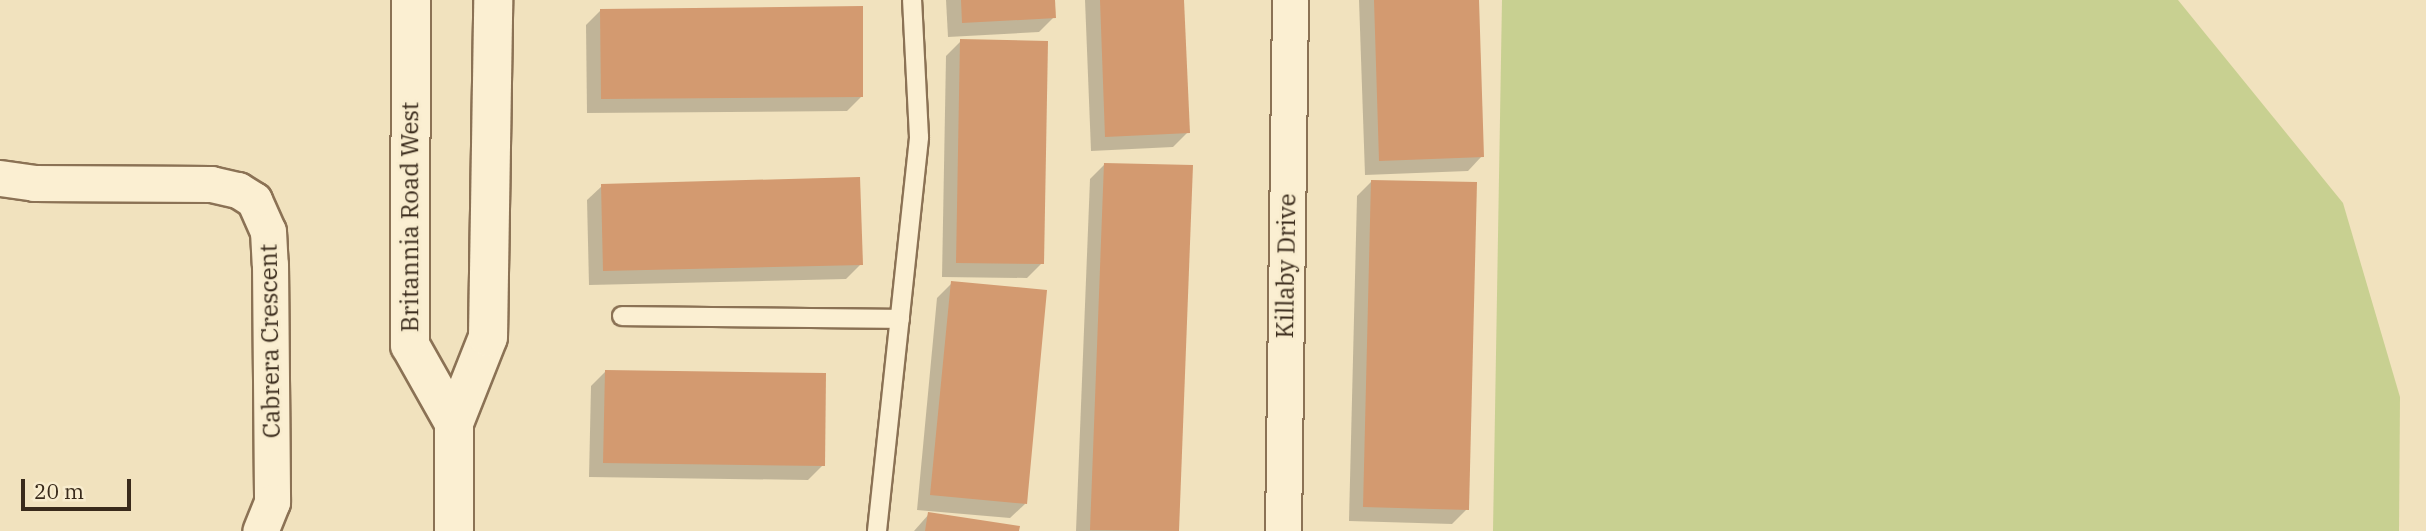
<!DOCTYPE html>
<style>
body{margin:0}
#map{position:relative;width:2426px;height:531px;overflow:hidden;background:#f1e2be;font-family:"IBM Plex Serif",serif}
div>[style]{position:absolute}
.green>*{inset:0;background:#c8d091}
.shadow>*{inset:0;background:#0003}
.building>*{inset:0;background:#d39a70}
.roads{filter:drop-shadow(2px 0 #8b7255) drop-shadow(-2px 0 #8b7255) drop-shadow(0 2px #8b7255) drop-shadow(0 -2px #8b7255)}
.service>*{height:18px;margin:-9px;padding:0 9px;transform-origin:9px;border-radius:9px;background:#fbefd2}
.minor>*{height:35px;margin:-17.5px;padding:0 17.5px;transform-origin:17.5px;border-radius:17.5px;background:#fbefd2}
.secondary>*{height:38px;margin:-19px;padding:0 19px;transform-origin:19px;border-radius:19px;background:#fbefd2}
span{translate:-50% -50%;white-space:nowrap;text-align:center;line-height:1.15;-webkit-text-stroke:5px #f8ecce;paint-order:stroke}
.street-label{font-size:24px;color:#392a1b}
.scale{position:absolute;left:21px;top:479px;width:110px;height:32px;box-sizing:border-box;border:4px solid #392a1b;border-top:0;padding-left:9px;font-size:21px;line-height:24px;white-space:nowrap;color:#392a1b;-webkit-text-stroke:5px #f8ecce;paint-order:stroke}
</style>
<div id="map">
<div class="green">
<i style="clip-path:polygon(1502px 0,2178px 0,2343px 203px,2400px 397px,2399px 531px,1493px 531px)"></i>
</div>
<div class="shadow">
<i style="clip-path:polygon(946px 0,1053px 0,1054px 17px,1039px 32px,948px 37px)"></i>
<i style="clip-path:polygon(1085px 0,1183px 0,1188px 132px,1173px 147px,1091px 151px)"></i>
<i style="clip-path:polygon(1359px 0,1477px 0,1482px 156px,1468px 171px,1365px 175px)"></i>
<i style="clip-path:polygon(601px 10px,862px 96px,847px 111px,587px 113px,586px 25px)"></i>
<i style="clip-path:polygon(961px 41px,1042px 263px,1027px 278px,942px 277px,946px 56px)"></i>
<i style="clip-path:polygon(1105px 164px,1191px 167px,1177px 531px,1076px 531px,1090px 179px)"></i>
<i style="clip-path:polygon(1372px 181px,1467px 509px,1452px 524px,1349px 521px,1357px 196px)"></i>
<i style="clip-path:polygon(602px 186px,861px 264px,846px 279px,589px 285px,587px 200px)"></i>
<i style="clip-path:polygon(952px 283px,1025px 504px,1010px 518px,917px 510px,937px 298px)"></i>
<i style="clip-path:polygon(605px 372px,823px 465px,808px 480px,589px 477px,591px 386px)"></i>
<i style="clip-path:polygon(929px 514px,1018px 531px,914px 531px)"></i>
</div>
<div class="building">
<i style="clip-path:polygon(961px 0,1055px 0,1056px 18px,962px 23px)"></i>
<i style="clip-path:polygon(1100px 0,1184px 0,1190px 133px,1105px 137px)"></i>
<i style="clip-path:polygon(1374px 0,1479px 0,1484px 157px,1379px 161px)"></i>
<i style="clip-path:polygon(863px 6px,863px 97px,601px 99px,600px 9px)"></i>
<i style="clip-path:polygon(960px 39px,1048px 41px,1044px 264px,956px 263px)"></i>
<i style="clip-path:polygon(1104px 163px,1193px 165px,1179px 531px,1090px 530px)"></i>
<i style="clip-path:polygon(860px 177px,863px 265px,603px 271px,601px 184px)"></i>
<i style="clip-path:polygon(1371px 180px,1477px 182px,1469px 510px,1363px 507px)"></i>
<i style="clip-path:polygon(951px 281px,1047px 290px,1027px 504px,930px 495px)"></i>
<i style="clip-path:polygon(605px 370px,826px 373px,825px 466px,603px 463px)"></i>
<i style="clip-path:polygon(928px 512px,1020px 526px,1019px 531px,925px 531px)"></i>
</div>
<div class="roads">
<div class="service">
<i style="left:622px;top:316px;width:278px;rotate:0.6deg"></i>
<i style="left:877px;top:531px;width:396px;rotate:-83.9deg"></i>
<i style="left:919px;top:137px;width:137px;rotate:-92.9deg"></i>
</div>
<div class="minor">
<i style="left:0;top:178px;width:34px;rotate:8deg"></i>
<i style="left:34px;top:183px;width:177px;rotate:0.3deg"></i>
<i style="left:211px;top:184px;width:28px;rotate:13deg"></i>
<i style="left:238px;top:190px;width:19px;rotate:32deg"></i>
<i style="left:254px;top:200px;width:34px;rotate:66deg"></i>
<i style="left:268px;top:231px;width:33px;rotate:87deg"></i>
<i style="left:270px;top:264px;width:238px;rotate:89.5deg"></i>
<i style="left:272px;top:502px;width:31px;rotate:112deg"></i>
<i style="left:1283px;top:531px;width:531px;rotate:-89.24deg"></i>
</div>
<div class="secondary">
<i style="left:411px;top:0;width:345px;rotate:90.2deg"></i>
<i style="left:410px;top:345px;width:90px;rotate:60.6deg"></i>
<i style="left:454px;top:531px;width:108px;rotate:-90deg"></i>
<i style="left:454px;top:423px;width:92px;rotate:-68.4deg"></i>
<i style="left:488px;top:337px;width:337px;rotate:-89.1deg"></i>
</div>
</div>
<div class="street-label">
<span style="left:410px;top:217px;rotate:-90deg">Britannia Road West</span>
<span style="left:1286px;top:266px;rotate:-89deg">Killaby Drive</span>
<span style="left:270px;top:341px;rotate:-91deg">Cabrera Crescent</span>
</div>
<div class="scale">20 m</div>
</div>
